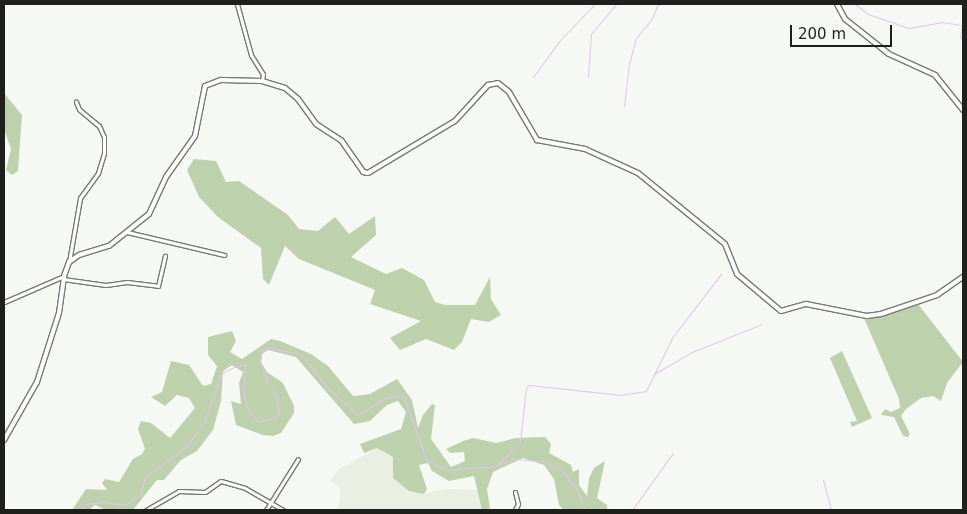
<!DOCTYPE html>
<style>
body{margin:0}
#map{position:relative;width:967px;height:514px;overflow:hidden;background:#f5f8f3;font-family:"DejaVu Sans",sans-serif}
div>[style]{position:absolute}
.built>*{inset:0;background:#e9efe3}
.green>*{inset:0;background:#bed1ad}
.stream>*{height:1px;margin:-0.5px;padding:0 0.5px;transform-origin:0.5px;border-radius:0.5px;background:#e7c0f2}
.roads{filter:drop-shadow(1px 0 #777975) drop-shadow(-1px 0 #777975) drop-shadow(0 1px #777975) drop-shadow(0 -1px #777975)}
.minor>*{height:3px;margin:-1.5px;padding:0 1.5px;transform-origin:1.5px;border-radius:1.5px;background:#fff}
.tertiary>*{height:4px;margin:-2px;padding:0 2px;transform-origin:2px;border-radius:2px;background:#fff}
span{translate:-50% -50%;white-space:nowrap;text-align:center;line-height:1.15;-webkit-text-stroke:4px #f5f8f3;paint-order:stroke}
.frame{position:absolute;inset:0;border:5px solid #1f201e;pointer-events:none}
.scale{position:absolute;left:790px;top:25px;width:102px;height:22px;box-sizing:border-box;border:2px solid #1f201e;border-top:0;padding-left:6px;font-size:15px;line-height:18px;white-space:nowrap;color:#1f201e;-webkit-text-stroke:4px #f5f8f3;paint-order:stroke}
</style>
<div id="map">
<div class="built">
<i style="clip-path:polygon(377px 448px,393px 457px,393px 478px,424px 494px,444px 489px,478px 490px,482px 510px,338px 510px,341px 488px,330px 481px,339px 469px)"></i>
</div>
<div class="green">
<i style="clip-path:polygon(4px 93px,22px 115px,18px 171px,12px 175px,6px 170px,11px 149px,4px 129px)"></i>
<i style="clip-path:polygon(194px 159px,216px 161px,226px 182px,239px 181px,288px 215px,299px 229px,318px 231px,335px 217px,349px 234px,375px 216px,376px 235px,351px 257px,386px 274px,402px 268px,424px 280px,435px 302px,445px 305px,475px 305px,490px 277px,491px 299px,501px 315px,489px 322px,471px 319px,462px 342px,454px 350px,426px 339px,400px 350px,390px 338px,421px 321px,370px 304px,375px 290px,299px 259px,285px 246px,269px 285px,263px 279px,261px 248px,218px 217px,199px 197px,187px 170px)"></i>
<i style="clip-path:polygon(918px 304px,963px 362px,947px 383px,941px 401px,933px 396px,921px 398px,906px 409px,901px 416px,910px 434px,908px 437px,903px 436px,894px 417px,881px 415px,885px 409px,891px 412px,900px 408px,899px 399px,863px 316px,878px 317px)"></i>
<i style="clip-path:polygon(232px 331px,236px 341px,230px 352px,242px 359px,271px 339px,280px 341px,311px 354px,328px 366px,353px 396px,370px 394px,397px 379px,412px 400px,418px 428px,423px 415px,432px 404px,435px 405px,431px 439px,451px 467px,465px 461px,464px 452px,450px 453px,446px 449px,463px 441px,473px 438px,496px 443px,516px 438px,545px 437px,551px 444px,549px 453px,571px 465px,573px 472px,579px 469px,579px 485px,587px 496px,589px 478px,594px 468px,605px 461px,597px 498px,607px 505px,607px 510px,564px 510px,559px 505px,554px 479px,544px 465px,523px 458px,493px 472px,487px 489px,490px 508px,485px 510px,482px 510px,474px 476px,449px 481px,432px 471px,428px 463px,419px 465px,427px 489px,424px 494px,409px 491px,393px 478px,393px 457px,377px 448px,364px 453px,360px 444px,401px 429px,406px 412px,398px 401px,387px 405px,370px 421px,354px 424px,296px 357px,268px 350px,262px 354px,261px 362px,267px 372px,283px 383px,294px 406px,294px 413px,281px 433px,273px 436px,263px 435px,236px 425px,231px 401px,241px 404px,239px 383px,243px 372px,232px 365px,223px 371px,221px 401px,213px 430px,197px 451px,181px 460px,164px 480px,157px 480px,133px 510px,106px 510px,95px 505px,89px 510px,72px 510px,86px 489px,107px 490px,102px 483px,105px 479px,119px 482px,133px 459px,142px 454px,145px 449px,138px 429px,141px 421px,151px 423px,170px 438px,195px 408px,189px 398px,177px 395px,165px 406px,151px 397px,162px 392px,171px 361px,189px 365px,203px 386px,211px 384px,217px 366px,208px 355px,208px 337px)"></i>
<i style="clip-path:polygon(842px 351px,872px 418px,852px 427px,850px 422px,857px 421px,830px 358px)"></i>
</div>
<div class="stream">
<i style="left:781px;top:4px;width:47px"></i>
<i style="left:855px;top:4px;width:16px;rotate:38deg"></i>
<i style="left:868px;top:14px;width:43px;rotate:18.9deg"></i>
<i style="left:909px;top:28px;width:34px;rotate:-10deg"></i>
<i style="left:942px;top:22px;width:20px;rotate:9deg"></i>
<i style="left:962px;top:25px;width:12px;rotate:99deg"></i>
<i style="left:960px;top:37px;width:5px;rotate:53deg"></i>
<i style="left:533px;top:77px;width:46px;rotate:-53.9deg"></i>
<i style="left:560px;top:40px;width:50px;rotate:-45.8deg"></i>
<i style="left:588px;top:77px;width:43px;rotate:-86deg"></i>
<i style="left:591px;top:34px;width:39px;rotate:-50deg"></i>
<i style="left:624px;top:106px;width:42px;rotate:-83.2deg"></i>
<i style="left:629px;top:64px;width:27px;rotate:-75deg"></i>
<i style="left:636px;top:38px;width:23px;rotate:-50deg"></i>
<i style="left:651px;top:20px;width:17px;rotate:-66deg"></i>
<i style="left:654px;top:374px;width:44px;rotate:-30.1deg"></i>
<i style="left:692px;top:352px;width:75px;rotate:-21.8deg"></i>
<i style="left:499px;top:463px;width:30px;rotate:-45deg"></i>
<i style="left:520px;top:442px;width:54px;rotate:-83.7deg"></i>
<i style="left:526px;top:388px;width:4px;rotate:-45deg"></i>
<i style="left:529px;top:385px;width:93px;rotate:6.2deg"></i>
<i style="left:621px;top:395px;width:25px;rotate:-9deg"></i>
<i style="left:646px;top:391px;width:59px;rotate:-63.9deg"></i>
<i style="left:672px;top:338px;width:81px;rotate:-52.6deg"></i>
<i style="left:823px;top:480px;width:31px;rotate:75deg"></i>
<i style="left:80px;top:510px;width:8px;rotate:-50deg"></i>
<i style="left:85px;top:504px;width:20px;rotate:-6deg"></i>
<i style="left:105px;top:502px;width:20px;rotate:9deg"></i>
<i style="left:125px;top:505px;width:18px;rotate:-34deg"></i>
<i style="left:140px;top:495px;width:19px;rotate:-74deg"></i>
<i style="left:145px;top:477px;width:51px;rotate:-36.2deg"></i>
<i style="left:186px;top:447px;width:31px;rotate:-54deg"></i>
<i style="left:204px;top:422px;width:52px;rotate:-69.8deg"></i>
<i style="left:222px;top:373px;width:13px;rotate:-27deg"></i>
<i style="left:234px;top:367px;width:11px;rotate:-15deg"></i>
<i style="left:245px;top:364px;width:32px;rotate:92deg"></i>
<i style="left:244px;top:396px;width:15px;rotate:74deg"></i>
<i style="left:248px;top:410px;width:16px;rotate:47deg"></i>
<i style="left:259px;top:422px;width:19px;rotate:-18deg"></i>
<i style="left:277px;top:416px;width:8px;rotate:-76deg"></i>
<i style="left:279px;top:408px;width:18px;rotate:-106deg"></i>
<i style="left:274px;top:391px;width:14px;rotate:-124deg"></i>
<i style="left:266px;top:379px;width:19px;rotate:-108deg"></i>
<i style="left:260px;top:361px;width:11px;rotate:-80deg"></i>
<i style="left:262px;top:350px;width:7px;rotate:-16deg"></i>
<i style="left:269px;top:348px;width:33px;rotate:11deg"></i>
<i style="left:301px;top:354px;width:45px;rotate:51.3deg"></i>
<i style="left:329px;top:389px;width:39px;rotate:42deg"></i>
<i style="left:358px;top:415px;width:34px;rotate:-32deg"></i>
<i style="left:387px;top:397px;width:16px;rotate:-7deg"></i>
<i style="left:403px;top:395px;width:68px;rotate:70.2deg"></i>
<i style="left:426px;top:459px;width:23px;rotate:29deg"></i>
<i style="left:446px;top:470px;width:49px;rotate:-4.7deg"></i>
<i style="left:495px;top:466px;width:19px;rotate:-21deg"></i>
<i style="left:513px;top:459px;width:30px;rotate:4deg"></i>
<i style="left:543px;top:461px;width:21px;rotate:28deg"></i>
<i style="left:562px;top:471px;width:21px;rotate:49deg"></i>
<i style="left:576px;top:487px;width:25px;rotate:69deg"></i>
<i style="left:632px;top:510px;width:70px;rotate:-54.3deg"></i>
</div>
<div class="roads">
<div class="minor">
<i style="left:237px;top:4px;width:53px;rotate:74.6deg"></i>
<i style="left:251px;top:55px;width:22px;rotate:58deg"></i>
<i style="left:263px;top:74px;width:7px;rotate:98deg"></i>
<i style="left:127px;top:232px;width:100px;rotate:13.3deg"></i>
<i style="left:69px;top:262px;width:65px;rotate:-80.2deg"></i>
<i style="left:80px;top:198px;width:31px;rotate:-54deg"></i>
<i style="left:98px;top:173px;width:21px;rotate:-73deg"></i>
<i style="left:104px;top:153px;width:16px;rotate:-90deg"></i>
<i style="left:104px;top:137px;width:12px;rotate:-114deg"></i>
<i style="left:99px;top:126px;width:26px;rotate:-140deg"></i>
<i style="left:79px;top:109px;width:8px;rotate:-113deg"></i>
<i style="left:63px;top:279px;width:43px;rotate:7.9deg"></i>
<i style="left:106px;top:285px;width:21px;rotate:-8deg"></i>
<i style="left:127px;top:282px;width:31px;rotate:7deg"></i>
<i style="left:158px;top:286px;width:31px;rotate:-77deg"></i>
<i style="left:4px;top:302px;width:65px;rotate:-23.4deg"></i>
<i style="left:515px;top:492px;width:12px;rotate:76deg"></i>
<i style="left:518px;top:504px;width:7px;rotate:117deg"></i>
<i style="left:146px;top:510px;width:38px;rotate:-30deg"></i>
<i style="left:179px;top:491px;width:26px;rotate:2deg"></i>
<i style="left:205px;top:492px;width:19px;rotate:-35deg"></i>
<i style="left:221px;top:481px;width:25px;rotate:16deg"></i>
<i style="left:245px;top:488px;width:44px;rotate:30.1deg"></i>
<i style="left:266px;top:510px;width:60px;rotate:-57.9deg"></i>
</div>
<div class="tertiary">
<i style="left:837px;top:4px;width:17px;rotate:62deg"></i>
<i style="left:845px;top:19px;width:56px;rotate:38.5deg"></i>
<i style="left:889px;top:54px;width:51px;rotate:24.5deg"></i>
<i style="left:935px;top:75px;width:45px;rotate:51.3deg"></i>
<i style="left:4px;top:440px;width:67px;rotate:-60.4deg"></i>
<i style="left:37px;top:382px;width:72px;rotate:-72.3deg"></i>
<i style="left:59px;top:313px;width:37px;rotate:-82deg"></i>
<i style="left:64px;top:276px;width:15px;rotate:-70deg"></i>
<i style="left:69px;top:262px;width:12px;rotate:-35deg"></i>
<i style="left:79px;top:255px;width:31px;rotate:-17deg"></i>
<i style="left:109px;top:246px;width:51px;rotate:-38.7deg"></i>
<i style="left:149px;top:214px;width:41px;rotate:-65.3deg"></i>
<i style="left:166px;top:177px;width:50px;rotate:-54.7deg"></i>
<i style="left:195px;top:136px;width:51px;rotate:-78.7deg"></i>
<i style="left:205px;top:86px;width:17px;rotate:-21deg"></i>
<i style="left:221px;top:80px;width:41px;rotate:1.4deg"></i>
<i style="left:262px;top:81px;width:24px;rotate:17deg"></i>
<i style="left:285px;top:88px;width:17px;rotate:40deg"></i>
<i style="left:298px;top:99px;width:31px;rotate:54deg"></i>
<i style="left:316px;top:124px;width:30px;rotate:33deg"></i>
<i style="left:341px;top:140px;width:39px;rotate:55deg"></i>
<i style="left:363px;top:172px;width:5px;rotate:11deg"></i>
<i style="left:368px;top:173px;width:101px;rotate:-30.9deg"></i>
<i style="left:455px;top:121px;width:49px;rotate:-47.5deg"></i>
<i style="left:488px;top:85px;width:10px;rotate:-11deg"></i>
<i style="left:498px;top:83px;width:14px;rotate:39deg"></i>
<i style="left:509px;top:92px;width:56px;rotate:59.7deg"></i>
<i style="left:537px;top:140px;width:49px;rotate:10.6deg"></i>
<i style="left:585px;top:149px;width:58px;rotate:24.4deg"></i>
<i style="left:638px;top:173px;width:112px;rotate:39.2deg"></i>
<i style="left:725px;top:244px;width:32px;rotate:68deg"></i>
<i style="left:737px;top:274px;width:57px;rotate:40.1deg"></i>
<i style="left:781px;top:311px;width:26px;rotate:-16deg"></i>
<i style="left:806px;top:304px;width:62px;rotate:11.1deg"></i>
<i style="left:867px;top:316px;width:14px;rotate:-8deg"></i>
<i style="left:881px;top:314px;width:59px;rotate:-18.7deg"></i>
<i style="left:937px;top:295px;width:32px;rotate:-35deg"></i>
</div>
</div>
<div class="frame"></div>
<div class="scale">200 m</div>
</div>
